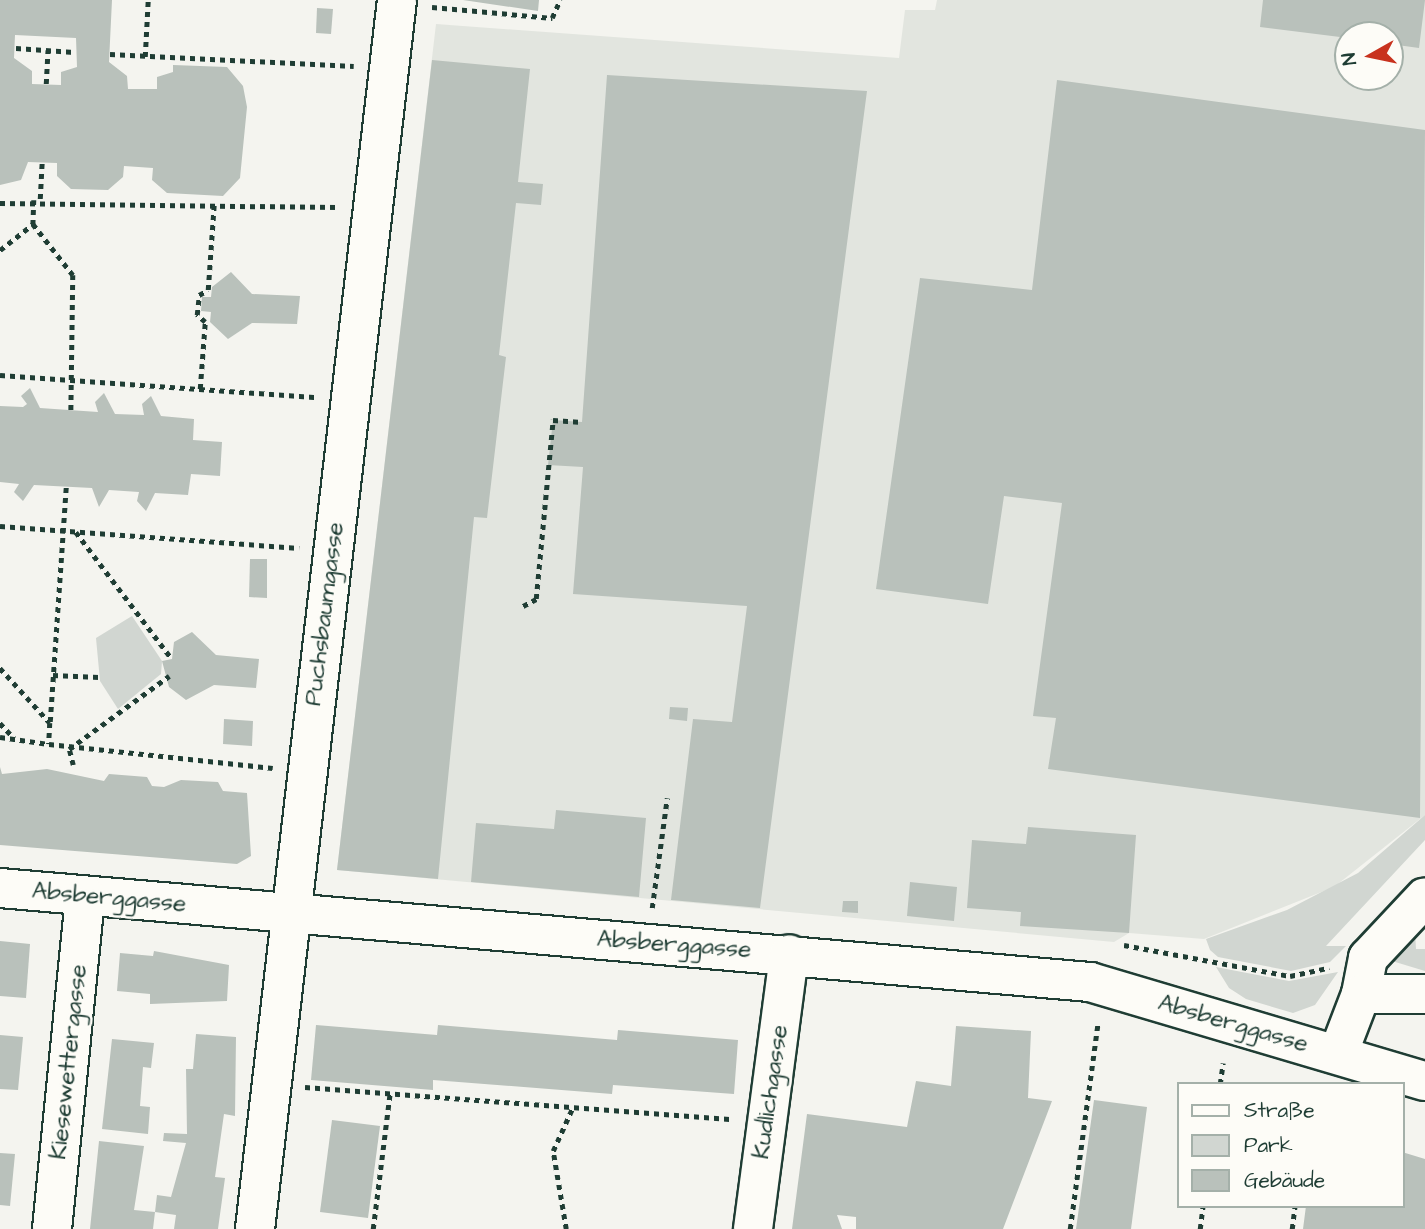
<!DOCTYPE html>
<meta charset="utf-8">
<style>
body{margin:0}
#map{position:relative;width:1425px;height:1229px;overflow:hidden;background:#f4f4ef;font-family:"Architects Daughter",sans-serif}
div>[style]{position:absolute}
.built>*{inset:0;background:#e2e5df}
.green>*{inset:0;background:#d1d6d1}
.building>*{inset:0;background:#b9c1bb}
.path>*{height:4.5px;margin-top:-2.25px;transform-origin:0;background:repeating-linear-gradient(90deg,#1f3d34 0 5px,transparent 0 10px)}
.roads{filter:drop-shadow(2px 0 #1f3d34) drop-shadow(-2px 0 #1f3d34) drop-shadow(0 2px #1f3d34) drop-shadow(0 -2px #1f3d34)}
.minor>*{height:38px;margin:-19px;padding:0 19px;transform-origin:19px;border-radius:19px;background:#fdfcf7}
span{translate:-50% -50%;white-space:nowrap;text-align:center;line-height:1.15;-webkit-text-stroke:5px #fdfcf7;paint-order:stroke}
.street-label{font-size:24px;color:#1f3d34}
.legend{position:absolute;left:1177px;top:1082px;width:228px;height:126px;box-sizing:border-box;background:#fdfcf7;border:2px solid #a4b0a9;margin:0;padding:9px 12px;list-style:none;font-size:21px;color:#1f3d34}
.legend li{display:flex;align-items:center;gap:14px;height:35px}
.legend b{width:35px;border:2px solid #a4b0a9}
.north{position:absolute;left:1334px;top:21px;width:70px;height:70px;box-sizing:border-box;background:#fdfcf7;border:2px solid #a4b0a9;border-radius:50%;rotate:261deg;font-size:19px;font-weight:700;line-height:28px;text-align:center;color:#1f3d34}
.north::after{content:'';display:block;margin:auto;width:24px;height:32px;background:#c8321e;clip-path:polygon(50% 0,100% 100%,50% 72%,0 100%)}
</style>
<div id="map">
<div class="built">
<i style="clip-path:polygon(evenodd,937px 0,1425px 0,1425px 815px,1334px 887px,1204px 939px,1129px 933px,1114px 942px,337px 870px,436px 24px,899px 58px,905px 10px,935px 10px,937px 0,1348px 35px,1390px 35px,1390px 77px,1348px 77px,1348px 35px)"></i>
</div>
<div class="green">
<i style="clip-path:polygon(132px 616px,162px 661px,161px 674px,118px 709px,100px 681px,96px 638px)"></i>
<i style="clip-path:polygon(1425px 815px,1425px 840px,1326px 946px,1346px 946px,1330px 962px,1291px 971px,1218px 957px,1210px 950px,1206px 939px,1287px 910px,1358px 873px)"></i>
<i style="clip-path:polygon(1415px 931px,1416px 949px,1425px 949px,1425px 971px,1382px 958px)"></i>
<i style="clip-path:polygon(1216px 967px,1289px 981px,1338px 972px,1315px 1005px,1293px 1013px,1246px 999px,1229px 988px)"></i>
</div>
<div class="building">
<i style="clip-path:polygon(evenodd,0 0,112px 0,109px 62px,127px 76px,128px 89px,157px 89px,157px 77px,173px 72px,173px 65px,227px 67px,243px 86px,247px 107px,240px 178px,223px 196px,167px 193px,152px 180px,153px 168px,124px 166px,123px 177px,108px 190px,71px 189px,57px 176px,57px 163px,28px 162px,21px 180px,0 185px,0 0,15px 35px,76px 38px,77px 67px,61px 72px,61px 85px,32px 84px,32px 71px,14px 58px,15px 35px)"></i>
<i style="clip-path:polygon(463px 0,539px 0,538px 11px)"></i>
<i style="clip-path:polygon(1263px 0,1425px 0,1419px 48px,1390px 44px,1390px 35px,1348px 38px,1260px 27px)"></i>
<i style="clip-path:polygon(317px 8px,333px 9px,331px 34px,316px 33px)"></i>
<i style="clip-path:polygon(432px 60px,530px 69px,518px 182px,543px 184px,541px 205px,516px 203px,499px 355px,506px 357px,487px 518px,474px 517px,438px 879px,337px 870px)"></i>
<i style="clip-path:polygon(607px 75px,867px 91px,760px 908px,671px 900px,693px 719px,732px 722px,747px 606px,573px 594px,583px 467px,548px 465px,553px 420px,582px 422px)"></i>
<i style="clip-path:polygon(1057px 80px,1425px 130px,1420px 818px,1048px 769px,1056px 718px,1033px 716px,1062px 503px,1004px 496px,988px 604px,876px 589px,920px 278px,1032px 290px)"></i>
<i style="clip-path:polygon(231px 272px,252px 294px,300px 296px,297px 324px,252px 323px,228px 339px,210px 322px,211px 312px,201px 311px,202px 297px,211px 297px,212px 287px)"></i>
<i style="clip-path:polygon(30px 388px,40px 408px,98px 412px,95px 402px,104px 393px,115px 414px,144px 415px,142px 404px,151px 396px,161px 416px,194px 419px,193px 440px,222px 442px,220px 476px,191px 474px,188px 495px,155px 493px,146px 511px,137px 501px,139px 492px,109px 490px,99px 507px,92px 488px,34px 485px,23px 501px,14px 492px,19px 484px,0 482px,0 406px,23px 407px,27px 404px,21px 396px)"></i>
<i style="clip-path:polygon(250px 559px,267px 559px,267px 598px,249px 597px)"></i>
<i style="clip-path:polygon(192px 632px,216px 655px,259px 659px,256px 688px,214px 685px,186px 700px,169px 687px,162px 661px,172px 659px,174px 642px)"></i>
<i style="clip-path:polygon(670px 707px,688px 708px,687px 721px,669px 719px)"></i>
<i style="clip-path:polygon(224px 719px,253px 721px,252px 746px,223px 744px)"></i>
<i style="clip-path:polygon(0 767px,2px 774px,47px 769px,104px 781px,109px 774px,147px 777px,152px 786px,164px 787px,181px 780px,218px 782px,223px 791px,247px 793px,251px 856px,237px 864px,0 845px)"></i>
<i style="clip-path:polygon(556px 810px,646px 818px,639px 897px,471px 882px,476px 823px,554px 829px)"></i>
<i style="clip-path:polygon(1028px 827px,1136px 835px,1129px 933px,1020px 926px,1021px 912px,967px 908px,972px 840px,1026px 844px)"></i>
<i style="clip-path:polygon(910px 882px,957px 887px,954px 921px,907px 916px)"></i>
<i style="clip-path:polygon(843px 901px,858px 901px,858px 913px,842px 912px)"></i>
<i style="clip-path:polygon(0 941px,30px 944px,26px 998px,0 996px)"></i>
<i style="clip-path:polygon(154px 951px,229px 965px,227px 1001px,150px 1004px,150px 994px,117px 991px,120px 953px,153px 956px)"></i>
<i style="clip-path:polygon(316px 1025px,437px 1035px,438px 1025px,617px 1040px,618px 1030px,738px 1040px,734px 1094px,613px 1085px,612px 1094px,433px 1080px,433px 1090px,311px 1080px)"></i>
<i style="clip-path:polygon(956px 1026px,1031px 1031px,1028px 1098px,1052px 1101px,1003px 1229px,856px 1229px,856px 1217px,837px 1215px,842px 1229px,792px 1229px,807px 1114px,907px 1127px,916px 1081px,951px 1086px)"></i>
<i style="clip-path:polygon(196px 1034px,236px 1037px,235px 1116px,224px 1114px,215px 1177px,225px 1178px,218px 1229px,174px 1229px,176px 1215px,155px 1212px,153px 1229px,90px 1229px,99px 1141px,144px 1146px,134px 1210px,155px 1212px,157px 1195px,171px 1197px,186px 1143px,163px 1141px,164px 1133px,187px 1134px,186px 1069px,193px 1069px)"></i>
<i style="clip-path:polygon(0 1035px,23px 1037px,18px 1090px,0 1089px)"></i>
<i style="clip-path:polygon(112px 1039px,154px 1043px,151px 1068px,143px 1067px,140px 1106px,150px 1107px,148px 1134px,102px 1129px)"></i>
<i style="clip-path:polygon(1094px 1100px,1147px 1107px,1131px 1229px,1076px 1229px)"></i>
<i style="clip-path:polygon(332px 1120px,380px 1126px,368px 1218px,320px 1212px)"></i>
<i style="clip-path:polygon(1402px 1152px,1425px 1159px,1425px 1229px,1303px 1229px,1306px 1206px,1402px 1206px)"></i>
<i style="clip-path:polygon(0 1153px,15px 1154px,10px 1206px,0 1205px)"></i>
</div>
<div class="path">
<i style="left:432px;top:7px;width:121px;rotate:5.2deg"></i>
<i style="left:552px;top:18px;width:20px;rotate:-66deg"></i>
<i style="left:16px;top:48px;width:58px;rotate:3.9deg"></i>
<i style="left:110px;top:54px;width:244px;rotate:2.8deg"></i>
<i style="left:145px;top:57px;width:57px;rotate:-87deg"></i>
<i style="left:46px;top:84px;width:34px;rotate:-87deg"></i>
<i style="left:40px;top:199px;width:37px;rotate:-87deg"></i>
<i style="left:34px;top:200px;width:24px;rotate:92deg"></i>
<i style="left:33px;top:224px;width:65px;rotate:51.9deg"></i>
<i style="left:73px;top:275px;width:136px;rotate:90.8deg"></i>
<i style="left:0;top:203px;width:337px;rotate:0.7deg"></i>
<i style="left:0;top:250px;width:42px;rotate:-38.2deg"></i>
<i style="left:0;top:375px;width:318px;rotate:4deg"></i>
<i style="left:200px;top:389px;width:67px;rotate:-85.7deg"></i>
<i style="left:205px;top:322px;width:11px;rotate:-139deg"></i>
<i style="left:197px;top:315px;width:20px;rotate:-84deg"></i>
<i style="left:199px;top:295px;width:10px;rotate:-29deg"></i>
<i style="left:208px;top:290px;width:86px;rotate:-86deg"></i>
<i style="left:0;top:526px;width:300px;rotate:4.2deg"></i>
<i style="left:76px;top:532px;width:159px;rotate:52.9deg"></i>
<i style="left:523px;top:606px;width:15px;rotate:-28deg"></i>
<i style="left:536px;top:599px;width:180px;rotate:-84.6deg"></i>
<i style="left:553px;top:420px;width:29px;rotate:4deg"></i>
<i style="left:0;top:668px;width:74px;rotate:47.7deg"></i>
<i style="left:50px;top:723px;width:21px;rotate:93deg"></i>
<i style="left:49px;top:744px;width:225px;rotate:6.1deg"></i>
<i style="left:53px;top:675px;width:46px;rotate:2.5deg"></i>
<i style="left:50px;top:722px;width:236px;rotate:-86.1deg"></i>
<i style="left:0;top:723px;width:21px;rotate:47deg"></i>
<i style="left:0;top:737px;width:49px;rotate:8.1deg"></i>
<i style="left:73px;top:765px;width:16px;rotate:-104deg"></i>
<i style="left:69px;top:749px;width:124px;rotate:-36.1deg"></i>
<i style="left:652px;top:908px;width:111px;rotate:-82.2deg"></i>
<i style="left:1124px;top:945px;width:169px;rotate:10.6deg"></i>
<i style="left:1290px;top:976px;width:40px;rotate:-12deg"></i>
<i style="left:1220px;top:1084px;width:21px;rotate:-82deg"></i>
<i style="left:305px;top:1087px;width:429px;rotate:4.3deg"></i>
<i style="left:373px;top:1229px;width:137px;rotate:-82.9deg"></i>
<i style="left:566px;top:1229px;width:79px;rotate:-99.5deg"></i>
<i style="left:553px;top:1151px;width:48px;rotate:-65.6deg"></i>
<i style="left:1070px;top:1229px;width:209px;rotate:-82.3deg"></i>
<i style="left:1200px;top:1229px;width:23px;rotate:-83deg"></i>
<i style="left:1292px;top:1229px;width:23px;rotate:-83deg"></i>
</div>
<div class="roads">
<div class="minor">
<i style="left:0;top:888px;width:1094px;rotate:4.93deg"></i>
<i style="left:1090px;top:982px;width:349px;rotate:16.5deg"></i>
<i style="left:1361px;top:994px;width:37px;rotate:-79deg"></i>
<i style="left:1368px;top:958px;width:83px;rotate:-46.9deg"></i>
<i style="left:1338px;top:1054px;width:64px;rotate:-69deg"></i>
<i style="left:1361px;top:994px;width:64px"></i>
<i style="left:52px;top:1229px;width:335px;rotate:-84.3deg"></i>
<i style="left:255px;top:1229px;width:1237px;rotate:-83.41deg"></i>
<i style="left:753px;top:1229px;width:277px;rotate:-82.5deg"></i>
</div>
</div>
<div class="street-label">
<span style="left:325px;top:614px;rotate:-83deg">Puchsbaumgasse</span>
<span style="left:109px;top:898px;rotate:5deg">Absberggasse</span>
<span style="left:674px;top:945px;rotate:4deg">Absberggasse</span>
<span style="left:1233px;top:1024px;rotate:16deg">Absberggasse</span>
<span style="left:69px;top:1062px;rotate:-84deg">Kiesewettergasse</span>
<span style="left:771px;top:1092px;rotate:-82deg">Kudlichgasse</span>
</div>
<ul class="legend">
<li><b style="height:9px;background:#fdfcf7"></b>Straße</li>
<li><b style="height:19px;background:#d1d6d1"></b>Park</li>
<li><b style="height:19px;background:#b9c1bb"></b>Gebäude</li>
</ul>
<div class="north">N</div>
</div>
